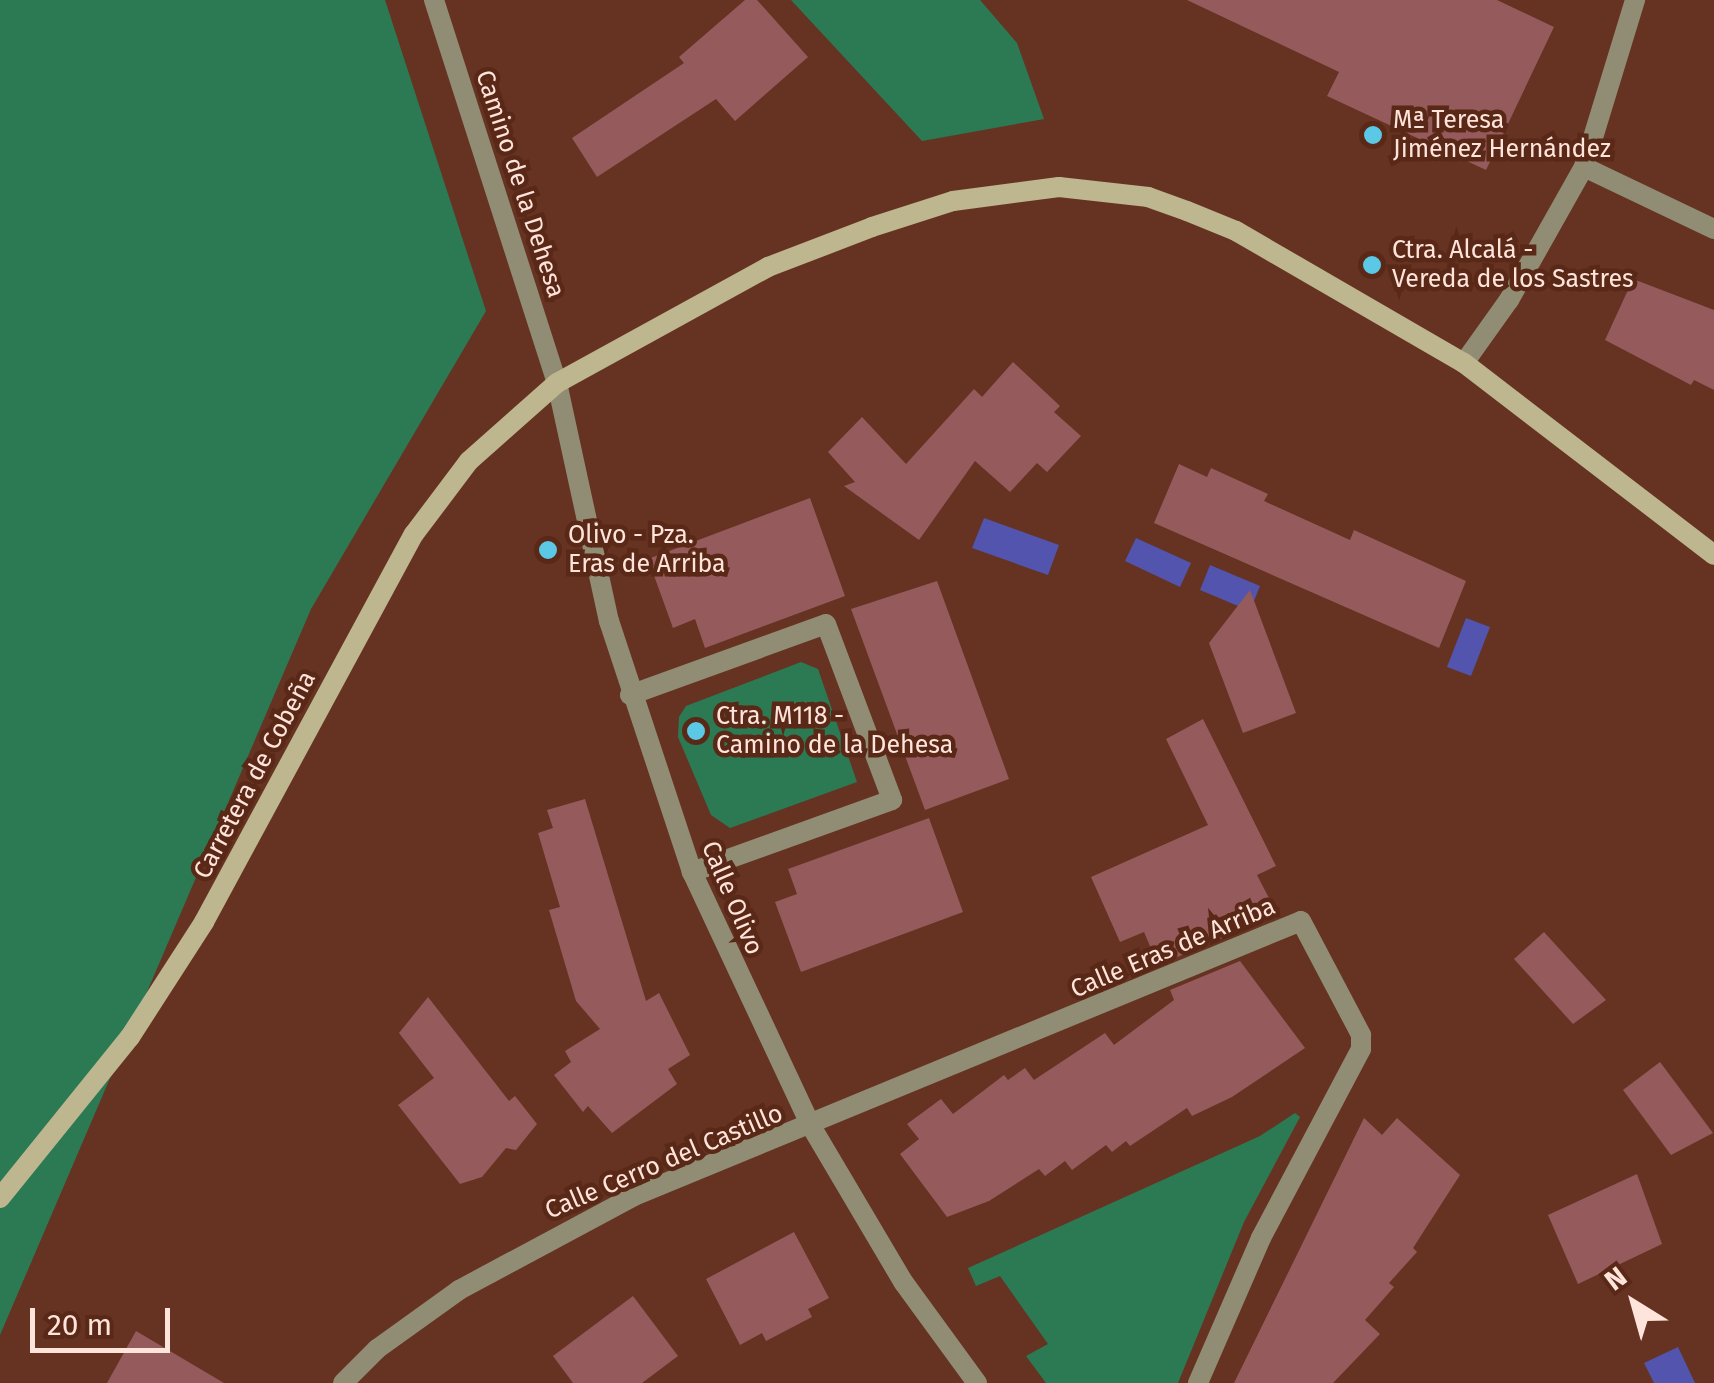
<!DOCTYPE html>
<meta charset="utf-8">
<style>
body{margin:0}
#map{position:relative;width:1714px;height:1383px;overflow:hidden;background:#632;font-family:"Fira Sans",sans-serif}
div>[style]{position:absolute}
.green>*{inset:0;background:#2c7a54}
.water>*{inset:0;background:#5254ad}
.building>*{inset:0;background:#955a5b}
.street>*{height:20px;margin:-10px;padding:0 10px;transform-origin:10px;border-radius:10px;background:#918d75}
.secondary>*{height:20px;margin:-10px;padding:0 10px;transform-origin:10px;border-radius:10px;background:#bdb68f}
.dots>*{width:28px;height:28px;translate:-50% -50%;box-sizing:border-box;border:5px solid #5a2817;border-radius:50%}
span{translate:-50% -50%;white-space:nowrap;text-align:center;line-height:1.15;-webkit-text-stroke:9px #5a2817;paint-order:stroke}
.poi-label{font-size:25px;color:#ffe4dc}
.left{translate:0 -50%;text-align:left}
.street-label{font-size:25px;color:#ffe4dc}
.north{position:absolute;left:1584px;top:1253px;width:100px;height:100px;-webkit-text-stroke:8px #5a2817;paint-order:stroke;rotate:323deg;font-size:28px;font-weight:700;line-height:40px;text-align:center;color:#ffe4dc}
.north::after{content:'';display:block;margin:auto;width:35px;height:45px;background:#ffe4dc;clip-path:polygon(50% 0,100% 100%,50% 72%,0 100%)}
.scale{position:absolute;left:30px;top:1308px;width:140px;height:45px;box-sizing:border-box;border:5px solid #ffe4dc;border-top:0;padding-left:12px;font-size:30px;line-height:35px;white-space:nowrap;color:#ffe4dc;-webkit-text-stroke:8px #5a2817;paint-order:stroke}
</style>
<div id="map">
<div class="green">
<i style="clip-path:polygon(0 0,385px 0,486px 311px,311px 609px,0 1335px)"></i>
<i style="clip-path:polygon(791px 0,980px 0,1017px 43px,1044px 119px,922px 141px)"></i>
<i style="clip-path:polygon(801px 662px,818px 669px,857px 782px,730px 828px,711px 815px,678px 737px,679px 717px,686px 706px)"></i>
<i style="clip-path:polygon(1295px 1113px,1300px 1117px,1244px 1222px,1178px 1383px,1046px 1383px,1026px 1356px,1048px 1344px,1000px 1276px,976px 1286px,968px 1268px,1260px 1136px)"></i>
</div>
<div class="water">
<i style="clip-path:polygon(984px 518px,1059px 545px,1048px 575px,972px 548px)"></i>
<i style="clip-path:polygon(1136px 538px,1191px 563px,1180px 587px,1125px 561px)"></i>
<i style="clip-path:polygon(1210px 565px,1260px 586px,1250px 611px,1200px 590px)"></i>
<i style="clip-path:polygon(1466px 618px,1490px 627px,1471px 676px,1447px 667px)"></i>
<i style="clip-path:polygon(1678px 1347px,1695px 1383px,1654px 1383px,1644px 1363px)"></i>
</div>
<div class="building">
<i style="clip-path:polygon(745px 0,757px 0,808px 57px,735px 121px,716px 99px,597px 177px,572px 138px,684px 63px,679px 57px)"></i>
<i style="clip-path:polygon(1187px 0,1497px 0,1554px 27px,1486px 170px,1327px 96px,1339px 72px)"></i>
<i style="clip-path:polygon(1633px 279px,1714px 310px,1714px 390px,1694px 380px,1691px 385px,1605px 340px)"></i>
<i style="clip-path:polygon(1013px 362px,1060px 406px,1054px 412px,1081px 436px,1047px 472px,1037px 463px,1010px 492px,975px 461px,919px 540px,844px 486px,855px 482px,828px 452px,862px 417px,906px 464px,974px 389px,982px 397px)"></i>
<i style="clip-path:polygon(1179px 464px,1207px 477px,1211px 468px,1268px 494px,1264px 501px,1350px 540px,1354px 530px,1466px 581px,1439px 648px,1154px 523px)"></i>
<i style="clip-path:polygon(810px 498px,845px 596px,705px 648px,695px 619px,673px 628px,648px 559px)"></i>
<i style="clip-path:polygon(937px 581px,1009px 779px,925px 810px,851px 609px)"></i>
<i style="clip-path:polygon(1250px 590px,1296px 713px,1243px 733px,1209px 643px)"></i>
<i style="clip-path:polygon(1203px 719px,1276px 866px,1257px 875px,1270px 900px,1214px 926px,1223px 938px,1158px 965px,1144px 932px,1120px 942px,1091px 877px,1208px 825px,1166px 739px)"></i>
<i style="clip-path:polygon(585px 799px,646px 1001px,659px 993px,690px 1055px,668px 1069px,677px 1084px,612px 1133px,588px 1106px,583px 1112px,554px 1075px,571px 1062px,565px 1051px,600px 1029px,576px 1001px,549px 910px,560px 907px,538px 833px,553px 828px,547px 810px)"></i>
<i style="clip-path:polygon(929px 818px,963px 912px,801px 972px,775px 902px,797px 894px,788px 869px)"></i>
<i style="clip-path:polygon(1544px 932px,1606px 1000px,1573px 1024px,1514px 959px)"></i>
<i style="clip-path:polygon(1240px 961px,1305px 1048px,1232px 1097px,1192px 1116px,1187px 1108px,1130px 1146px,1126px 1141px,1112px 1152px,1106px 1145px,1072px 1170px,1065px 1161px,1045px 1176px,1039px 1169px,989px 1201px,947px 1217px,900px 1154px,919px 1139px,907px 1124px,941px 1099px,953px 1114px,1004px 1075px,1008px 1080px,1025px 1068px,1034px 1080px,1105px 1033px,1114px 1045px,1174px 1000px,1170px 990px)"></i>
<i style="clip-path:polygon(428px 997px,509px 1101px,515px 1096px,537px 1124px,516px 1150px,506px 1148px,482px 1177px,460px 1184px,398px 1105px,434px 1078px,399px 1033px)"></i>
<i style="clip-path:polygon(1660px 1062px,1713px 1133px,1671px 1155px,1623px 1090px)"></i>
<i style="clip-path:polygon(1364px 1118px,1382px 1135px,1397px 1118px,1460px 1175px,1413px 1248px,1417px 1252px,1389px 1283px,1394px 1287px,1365px 1320px,1380px 1334px,1333px 1383px,1234px 1383px)"></i>
<i style="clip-path:polygon(1637px 1174px,1662px 1244px,1578px 1284px,1548px 1215px)"></i>
<i style="clip-path:polygon(794px 1232px,829px 1298px,808px 1309px,812px 1317px,766px 1341px,762px 1333px,740px 1345px,706px 1279px)"></i>
<i style="clip-path:polygon(633px 1296px,678px 1356px,642px 1383px,573px 1383px,553px 1356px)"></i>
<i style="clip-path:polygon(136px 1331px,224px 1383px,107px 1383px)"></i>
</div>
<div class="street">
<i style="left:434px;top:0;width:402px;rotate:72.2deg"></i>
<i style="left:557px;top:383px;width:244px;rotate:77.7deg"></i>
<i style="left:609px;top:621px;width:264px;rotate:71.7deg"></i>
<i style="left:692px;top:872px;width:280px;rotate:64.9deg"></i>
<i style="left:811px;top:1126px;width:182px;rotate:59.4deg"></i>
<i style="left:904px;top:1283px;width:124px;rotate:53.9deg"></i>
<i style="left:1584px;top:167px;width:144px;rotate:25.5deg"></i>
<i style="left:1464px;top:363px;width:77px;rotate:-54.5deg"></i>
<i style="left:1509px;top:300px;width:153px;rotate:-60.6deg"></i>
<i style="left:1584px;top:167px;width:175px;rotate:-73deg"></i>
<i style="left:630px;top:695px;width:208px;rotate:-19.9deg"></i>
<i style="left:826px;top:624px;width:188px;rotate:69.4deg"></i>
<i style="left:892px;top:800px;width:213px;rotate:160.2deg"></i>
<i style="left:343px;top:1383px;width:48px;rotate:-45deg"></i>
<i style="left:377px;top:1349px;width:101px;rotate:-35.7deg"></i>
<i style="left:459px;top:1290px;width:199px;rotate:-28.2deg"></i>
<i style="left:634px;top:1196px;width:721px;rotate:-22.41deg"></i>
<i style="left:1301px;top:921px;width:129px;rotate:62.2deg"></i>
<i style="left:1361px;top:1035px;width:14px;rotate:90deg"></i>
<i style="left:1361px;top:1049px;width:214px;rotate:117.9deg"></i>
<i style="left:1261px;top:1238px;width:158px;rotate:113.5deg"></i>
</div>
<div class="secondary">
<i style="left:0;top:1198px;width:207px;rotate:-51.1deg"></i>
<i style="left:130px;top:1037px;width:137px;rotate:-57.2deg"></i>
<i style="left:204px;top:922px;width:441px;rotate:-61.6deg"></i>
<i style="left:414px;top:534px;width:91px;rotate:-53deg"></i>
<i style="left:469px;top:461px;width:118px;rotate:-41.6deg"></i>
<i style="left:557px;top:383px;width:241px;rotate:-28.8deg"></i>
<i style="left:768px;top:267px;width:111px;rotate:-21deg"></i>
<i style="left:872px;top:227px;width:85px;rotate:-17.8deg"></i>
<i style="left:953px;top:201px;width:107px;rotate:-7.5deg"></i>
<i style="left:1059px;top:187px;width:90px;rotate:6.4deg"></i>
<i style="left:1148px;top:197px;width:41px;rotate:19.7deg"></i>
<i style="left:1187px;top:211px;width:53px;rotate:22.2deg"></i>
<i style="left:1236px;top:231px;width:263px;rotate:30.1deg"></i>
<i style="left:1464px;top:363px;width:315px;rotate:37.5deg"></i>
</div>
<div class="dots">
<i style="left:1373px;top:135px;background:#5bc8e6"></i>
<i style="left:1372px;top:265px;background:#5bc8e6"></i>
<i style="left:548px;top:550px;background:#5bc8e6"></i>
<i style="left:696px;top:731px;background:#5bc8e6"></i>
</div>
<div class="poi-label">
<span class="left" style="left:1393px;top:135px">Mª Teresa<br>Jiménez Hernández</span>
<span class="left" style="left:1392px;top:265px">Ctra. Alcalá -<br>Vereda de los Sastres</span>
<span class="left" style="left:568px;top:550px">Olivo - Pza.<br>Eras de Arriba</span>
<span class="left" style="left:716px;top:731px">Ctra. M118 -<br>Camino de la Dehesa</span>
</div>
<div class="street-label">
<span style="left:520px;top:184px;rotate:72deg">Camino de la Dehesa</span>
<span style="left:255px;top:775px;rotate:-62deg">Carretera de Cobeña</span>
<span style="left:732px;top:898px;rotate:67deg">Calle Olivo</span>
<span style="left:1173px;top:948px;rotate:-23deg">Calle Eras de Arriba</span>
<span style="left:664px;top:1162px;rotate:-23deg">Calle Cerro del Castillo</span>
</div>
<div class="north">N</div>
<div class="scale">20 m</div>
</div>
